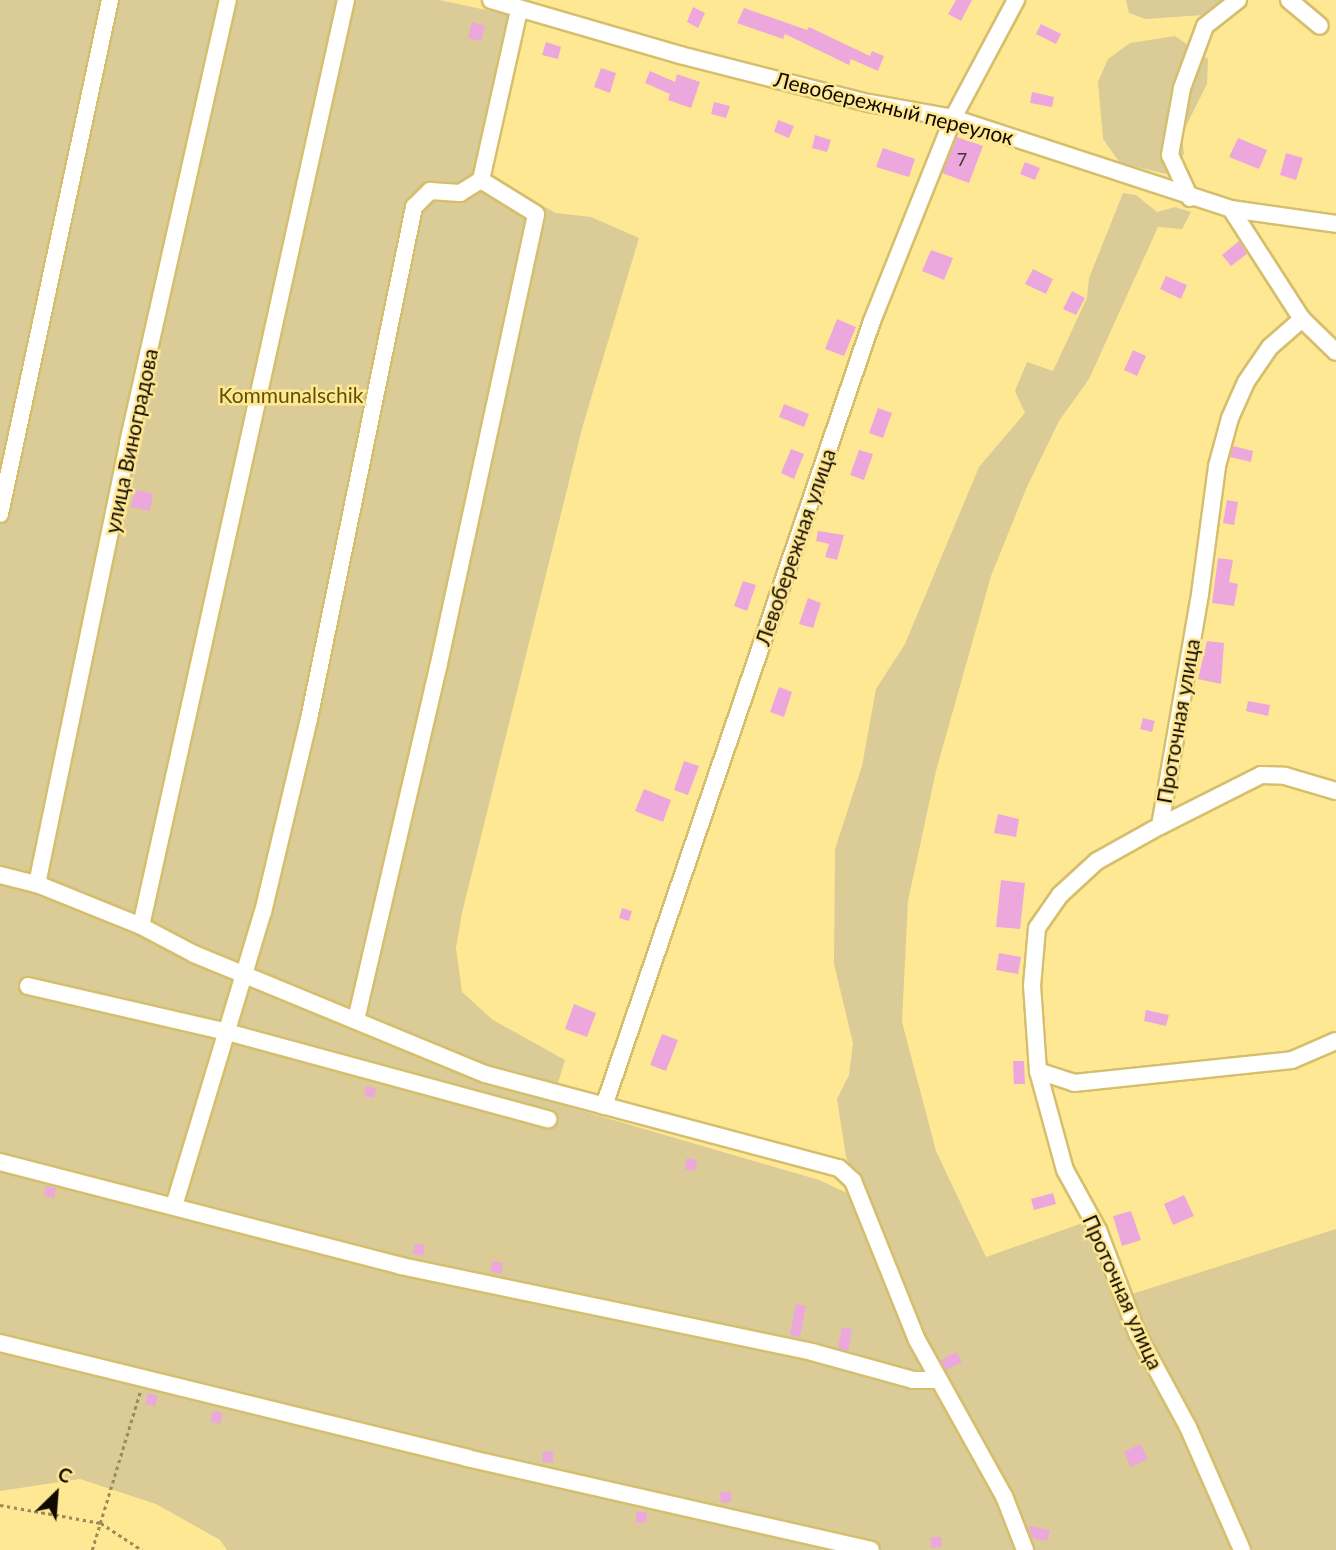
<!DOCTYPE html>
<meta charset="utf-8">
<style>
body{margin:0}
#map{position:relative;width:1336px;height:1550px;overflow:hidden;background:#ffe894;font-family:Lato,sans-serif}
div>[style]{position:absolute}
.green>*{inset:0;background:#dacb97}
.building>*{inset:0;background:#eca7dd}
.path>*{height:2.5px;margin-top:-1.25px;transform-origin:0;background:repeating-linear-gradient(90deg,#9c8b56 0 3.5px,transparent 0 7px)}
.roads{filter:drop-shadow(2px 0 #d5bf6c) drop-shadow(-2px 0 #d5bf6c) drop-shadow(0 2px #d5bf6c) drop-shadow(0 -2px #d5bf6c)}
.minor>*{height:16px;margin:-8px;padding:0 8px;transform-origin:8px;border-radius:8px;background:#fff}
span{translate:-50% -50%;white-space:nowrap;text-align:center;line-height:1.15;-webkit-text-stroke:5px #ffe894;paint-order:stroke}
.number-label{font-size:18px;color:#483137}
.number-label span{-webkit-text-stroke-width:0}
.street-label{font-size:21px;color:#110a00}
.park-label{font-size:21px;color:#625002}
.north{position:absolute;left:21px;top:1459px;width:70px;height:70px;-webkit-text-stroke:5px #ffe894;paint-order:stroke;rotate:25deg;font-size:19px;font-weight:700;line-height:28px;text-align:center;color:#110a00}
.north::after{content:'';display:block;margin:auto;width:24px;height:32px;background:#110a00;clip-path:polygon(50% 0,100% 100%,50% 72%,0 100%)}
</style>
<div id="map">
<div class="green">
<i style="clip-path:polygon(0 0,439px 0,510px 15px,473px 169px,556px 213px,591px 217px,639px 238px,583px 425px,462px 913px,456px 948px,462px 992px,493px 1020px,565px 1060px,552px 1102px,819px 1180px,847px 1193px,889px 1291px,906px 1290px,846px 1157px,837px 1099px,849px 1075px,853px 1043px,834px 964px,835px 849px,862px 766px,876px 689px,905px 644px,979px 467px,1025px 413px,1015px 391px,1027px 362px,1053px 371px,1087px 298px,1089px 278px,1123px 193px,1136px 195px,1157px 212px,1175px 207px,1191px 212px,1182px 229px,1158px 227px,1089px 379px,1059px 421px,1026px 489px,991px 576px,936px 771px,908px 901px,902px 1022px,936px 1151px,986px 1257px,1097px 1218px,1129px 1295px,1336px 1229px,1336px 1550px,227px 1550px,220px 1540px,156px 1504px,80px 1479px,0 1491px)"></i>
<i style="clip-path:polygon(1126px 0,1231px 0,1204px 15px,1145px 19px,1129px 13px)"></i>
<i style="clip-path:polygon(1175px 36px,1208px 59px,1207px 84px,1182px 134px,1184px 154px,1166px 174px,1120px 163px,1103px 139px,1098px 82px,1108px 59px,1130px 43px)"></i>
</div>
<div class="building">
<i style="clip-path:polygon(956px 0,972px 0,961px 21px,948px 14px)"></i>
<i style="clip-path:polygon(693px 7px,705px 13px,698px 28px,687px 22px)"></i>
<i style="clip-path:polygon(744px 8px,807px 30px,809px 27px,870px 56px,872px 51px,884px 56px,878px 71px,851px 59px,849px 65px,785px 34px,783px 39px,737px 23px)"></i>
<i style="clip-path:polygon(472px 22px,485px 26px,481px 41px,468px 38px)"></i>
<i style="clip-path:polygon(1041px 24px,1061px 34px,1056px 44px,1036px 34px)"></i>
<i style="clip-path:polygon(546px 42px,561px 47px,558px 59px,542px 55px)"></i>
<i style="clip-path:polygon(601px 68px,616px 73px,610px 93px,594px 87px)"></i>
<i style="clip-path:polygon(650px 71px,675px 82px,677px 74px,700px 82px,691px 108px,668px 100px,670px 94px,645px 83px)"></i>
<i style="clip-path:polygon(1032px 92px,1054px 97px,1052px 107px,1030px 103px)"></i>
<i style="clip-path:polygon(714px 102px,730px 106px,726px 118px,711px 114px)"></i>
<i style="clip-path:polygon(778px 120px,794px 126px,789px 138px,774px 132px)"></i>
<i style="clip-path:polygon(815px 135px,831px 140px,827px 152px,812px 148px)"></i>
<i style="clip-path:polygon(957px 137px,983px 146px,969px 183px,942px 173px)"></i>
<i style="clip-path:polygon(1238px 138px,1267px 150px,1259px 169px,1229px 157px)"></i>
<i style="clip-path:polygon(883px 148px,915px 159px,909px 177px,876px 167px)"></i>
<i style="clip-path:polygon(1286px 153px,1303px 158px,1296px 180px,1280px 175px)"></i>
<i style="clip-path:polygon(1025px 162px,1040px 168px,1035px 180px,1020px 174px)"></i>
<i style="clip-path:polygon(1239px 241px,1247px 254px,1231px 266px,1222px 255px)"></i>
<i style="clip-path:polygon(931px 250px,953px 258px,944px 280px,922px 271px)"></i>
<i style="clip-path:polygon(1033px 269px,1053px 279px,1046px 294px,1025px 284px)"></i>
<i style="clip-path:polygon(1166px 276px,1187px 285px,1181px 299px,1160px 289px)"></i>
<i style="clip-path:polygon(1072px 291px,1085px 298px,1076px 315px,1063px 309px)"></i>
<i style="clip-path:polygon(837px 319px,856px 327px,844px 356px,825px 349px)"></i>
<i style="clip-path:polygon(1133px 350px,1146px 356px,1137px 376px,1124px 370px)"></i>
<i style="clip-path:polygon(784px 404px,809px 414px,804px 427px,779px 417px)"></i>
<i style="clip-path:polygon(878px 408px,892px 413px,883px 438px,869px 433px)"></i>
<i style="clip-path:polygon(1233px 446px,1253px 451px,1251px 462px,1230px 457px)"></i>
<i style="clip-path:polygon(791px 449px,804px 454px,794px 479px,781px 473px)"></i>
<i style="clip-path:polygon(859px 450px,873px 454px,864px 480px,850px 475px)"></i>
<i style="clip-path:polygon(135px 490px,153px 494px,150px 511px,131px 507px)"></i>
<i style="clip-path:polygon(1227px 500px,1238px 502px,1234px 525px,1223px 523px)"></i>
<i style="clip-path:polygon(818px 531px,844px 535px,837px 560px,825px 557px,829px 544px,816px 541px)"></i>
<i style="clip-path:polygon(1218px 558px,1233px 560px,1229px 582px,1238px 584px,1234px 606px,1212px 603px)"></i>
<i style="clip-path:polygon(743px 581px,756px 585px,747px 611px,734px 606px)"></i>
<i style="clip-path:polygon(808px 598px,821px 603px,813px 628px,799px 624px)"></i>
<i style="clip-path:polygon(1207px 641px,1224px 643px,1221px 684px,1198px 679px)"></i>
<i style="clip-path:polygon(779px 687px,792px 692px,784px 717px,770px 712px)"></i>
<i style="clip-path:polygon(1248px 701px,1270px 705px,1268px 716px,1246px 711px)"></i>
<i style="clip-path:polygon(1143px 718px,1155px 721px,1152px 732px,1140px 729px)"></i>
<i style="clip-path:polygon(684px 761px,699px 766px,688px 795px,674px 790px)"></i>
<i style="clip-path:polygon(644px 789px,671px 800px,663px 822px,635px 811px)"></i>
<i style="clip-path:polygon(998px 814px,1019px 819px,1016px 837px,994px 833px)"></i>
<i style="clip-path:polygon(1001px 880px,1025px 883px,1020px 929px,996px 927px)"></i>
<i style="clip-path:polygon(622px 908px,632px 911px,629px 921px,619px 918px)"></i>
<i style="clip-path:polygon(999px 953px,1021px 957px,1018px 974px,996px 970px)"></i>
<i style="clip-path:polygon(574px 1004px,596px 1013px,587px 1037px,565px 1029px)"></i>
<i style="clip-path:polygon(1146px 1010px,1169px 1015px,1166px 1026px,1144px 1021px)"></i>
<i style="clip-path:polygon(662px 1034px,678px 1040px,666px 1071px,650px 1065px)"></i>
<i style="clip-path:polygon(1013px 1061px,1024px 1061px,1025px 1084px,1014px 1084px)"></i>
<i style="clip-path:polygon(366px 1086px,376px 1088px,374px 1098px,364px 1096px)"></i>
<i style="clip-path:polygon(687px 1158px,697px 1160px,695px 1171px,685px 1169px)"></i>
<i style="clip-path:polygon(46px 1186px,56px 1188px,54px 1198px,44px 1196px)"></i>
<i style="clip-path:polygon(1053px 1193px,1056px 1204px,1034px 1210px,1031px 1199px)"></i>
<i style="clip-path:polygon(1184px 1195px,1194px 1216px,1173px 1225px,1164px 1204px)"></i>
<i style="clip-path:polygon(1131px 1211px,1141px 1240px,1122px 1246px,1113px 1216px)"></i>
<i style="clip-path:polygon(415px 1244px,425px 1245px,423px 1256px,413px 1254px)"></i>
<i style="clip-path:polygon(492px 1261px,503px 1263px,501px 1274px,491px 1272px)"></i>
<i style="clip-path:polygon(796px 1304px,806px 1306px,800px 1337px,790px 1335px)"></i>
<i style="clip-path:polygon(842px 1327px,852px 1329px,848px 1351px,838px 1348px)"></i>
<i style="clip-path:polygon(956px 1352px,962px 1362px,946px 1370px,940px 1361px)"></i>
<i style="clip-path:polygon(148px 1393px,158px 1396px,155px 1406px,145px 1404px)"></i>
<i style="clip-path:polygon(213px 1411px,223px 1413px,220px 1424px,210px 1421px)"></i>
<i style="clip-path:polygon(1140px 1444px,1148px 1459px,1131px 1467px,1124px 1452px)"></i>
<i style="clip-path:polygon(553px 1451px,553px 1462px,543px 1462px,542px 1452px)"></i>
<i style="clip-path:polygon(720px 1492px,731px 1492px,731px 1502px,721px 1503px)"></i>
<i style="clip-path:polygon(636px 1512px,646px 1512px,647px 1522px,636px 1523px)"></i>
<i style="clip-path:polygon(1028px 1526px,1050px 1530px,1047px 1541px,1032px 1538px)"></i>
<i style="clip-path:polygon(931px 1537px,941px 1537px,942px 1547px,931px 1548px)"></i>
</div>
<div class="path">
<i style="left:0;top:1505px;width:103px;rotate:10.1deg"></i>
<i style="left:101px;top:1523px;width:49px;rotate:33.4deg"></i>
<i style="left:92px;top:1550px;width:165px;rotate:-73.1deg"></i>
</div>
<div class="roads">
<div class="minor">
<i style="left:491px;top:0;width:197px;rotate:16.2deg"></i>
<i style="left:680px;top:55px;width:195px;rotate:14.3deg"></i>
<i style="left:869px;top:103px;width:85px;rotate:10.1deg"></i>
<i style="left:953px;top:118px;width:293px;rotate:18.1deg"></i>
<i style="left:1231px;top:209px;width:106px;rotate:8.1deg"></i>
<i style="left:1289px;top:0;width:40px;rotate:40deg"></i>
<i style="left:1190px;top:198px;width:47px;rotate:-114.9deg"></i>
<i style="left:1170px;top:155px;width:68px;rotate:-79.8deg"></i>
<i style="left:1182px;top:88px;width:66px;rotate:-69.6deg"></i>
<i style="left:1205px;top:26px;width:42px;rotate:-38.2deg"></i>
<i style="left:1231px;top:209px;width:131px;rotate:57.2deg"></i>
<i style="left:1302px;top:319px;width:47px;rotate:44.1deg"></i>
<i style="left:0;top:514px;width:526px;rotate:-77.92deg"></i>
<i style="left:1160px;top:826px;width:113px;rotate:-26.8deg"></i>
<i style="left:1261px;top:775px;width:24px;rotate:2deg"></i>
<i style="left:1285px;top:776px;width:53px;rotate:16.4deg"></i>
<i style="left:0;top:875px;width:38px;rotate:14deg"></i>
<i style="left:37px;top:884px;width:112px;rotate:22deg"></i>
<i style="left:141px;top:926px;width:60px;rotate:27.8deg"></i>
<i style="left:194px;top:954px;width:315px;rotate:22.4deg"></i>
<i style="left:485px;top:1074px;width:366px;rotate:14.9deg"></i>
<i style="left:839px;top:1168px;width:19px;rotate:43deg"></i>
<i style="left:853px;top:1181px;width:171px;rotate:68.1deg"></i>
<i style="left:917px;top:1340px;width:179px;rotate:60.9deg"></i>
<i style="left:1004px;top:1496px;width:58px;rotate:68.7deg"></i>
<i style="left:37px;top:884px;width:450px;rotate:-78.3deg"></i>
<i style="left:128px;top:443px;width:454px;rotate:-77.3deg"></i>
<i style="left:141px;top:926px;width:948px;rotate:-77.52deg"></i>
<i style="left:28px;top:986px;width:204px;rotate:13deg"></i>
<i style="left:227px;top:1032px;width:333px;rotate:15.2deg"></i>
<i style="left:356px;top:1020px;width:361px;rotate:-76.9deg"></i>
<i style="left:438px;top:668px;width:464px;rotate:-77.8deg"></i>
<i style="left:536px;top:214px;width:65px;rotate:-148.3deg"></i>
<i style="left:1038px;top:1071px;width:38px;rotate:18deg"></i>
<i style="left:1074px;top:1083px;width:219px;rotate:-6deg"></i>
<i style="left:1292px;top:1060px;width:48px;rotate:-23.4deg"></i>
<i style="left:604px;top:1106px;width:829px;rotate:-71.15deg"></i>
<i style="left:872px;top:321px;width:219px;rotate:-68.2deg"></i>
<i style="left:953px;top:118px;width:134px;rotate:-61.9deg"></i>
<i style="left:0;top:1162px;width:414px;rotate:14.5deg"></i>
<i style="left:401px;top:1266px;width:420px;rotate:11.8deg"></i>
<i style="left:812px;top:1352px;width:105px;rotate:15.5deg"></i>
<i style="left:913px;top:1380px;width:23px"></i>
<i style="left:174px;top:1206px;width:307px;rotate:-73.2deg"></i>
<i style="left:263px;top:912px;width:198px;rotate:-76.6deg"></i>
<i style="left:309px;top:719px;width:523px;rotate:-78.41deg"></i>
<i style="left:414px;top:207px;width:23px;rotate:-45deg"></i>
<i style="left:430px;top:191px;width:30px;rotate:4deg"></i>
<i style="left:460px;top:193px;width:25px;rotate:-32deg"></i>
<i style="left:481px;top:180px;width:174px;rotate:-77.4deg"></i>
<i style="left:0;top:1343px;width:481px;rotate:13.8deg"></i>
<i style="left:467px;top:1458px;width:414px;rotate:12.8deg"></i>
<i style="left:1242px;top:1550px;width:134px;rotate:-113.7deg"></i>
<i style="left:1188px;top:1427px;width:107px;rotate:-118.5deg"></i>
<i style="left:1137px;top:1333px;width:110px;rotate:-110.7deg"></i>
<i style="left:1098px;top:1230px;width:68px;rotate:-118.8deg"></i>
<i style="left:1065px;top:1170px;width:103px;rotate:-105.3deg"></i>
<i style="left:1038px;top:1071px;width:85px;rotate:-94deg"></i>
<i style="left:1032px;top:986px;width:58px;rotate:-85.1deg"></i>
<i style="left:1037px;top:928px;width:40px;rotate:-55.1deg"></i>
<i style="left:1060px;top:895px;width:50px;rotate:-42.6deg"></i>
<i style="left:1097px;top:861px;width:72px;rotate:-29.1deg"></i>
<i style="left:1160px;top:826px;width:235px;rotate:-80.2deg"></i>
<i style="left:1200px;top:594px;width:129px;rotate:-82.4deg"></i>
<i style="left:1217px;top:466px;width:50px;rotate:-74.8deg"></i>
<i style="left:1230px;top:418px;width:39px;rotate:-66deg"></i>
<i style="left:1246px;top:382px;width:42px;rotate:-55.6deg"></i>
<i style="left:1270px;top:347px;width:43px;rotate:-41.2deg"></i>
</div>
</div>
<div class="number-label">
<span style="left:962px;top:159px">7</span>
</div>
<div class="street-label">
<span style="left:894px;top:108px;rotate:14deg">Левобережный переулок</span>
<span style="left:131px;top:441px;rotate:-78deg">улица Виноградова</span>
<span style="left:795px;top:547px;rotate:-71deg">Левобережная улица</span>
<span style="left:1178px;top:721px;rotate:-80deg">Проточная улица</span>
<span style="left:1123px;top:1292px;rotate:66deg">Проточная улица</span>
</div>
<div class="park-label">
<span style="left:291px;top:395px">Kommunalschik</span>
</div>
<div class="north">С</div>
</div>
